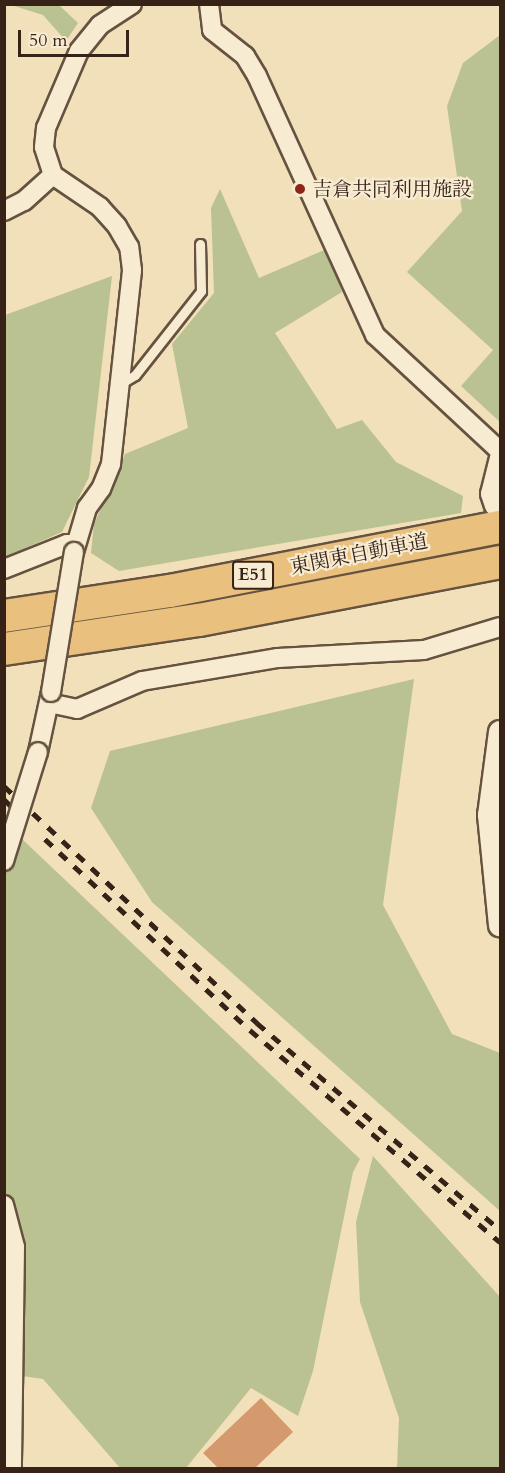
<!DOCTYPE html>
<meta charset="utf-8">
<style>
body{margin:0}
#map{position:relative;width:505px;height:1473px;overflow:hidden;background:#f2e0ba;font-family:Cardo,"Noto Serif JP",serif}
div>[style]{position:absolute}
.green>*{inset:0;background:#b9c290}
.building>*{inset:0;background:#d4996d}
.roads{filter:drop-shadow(2px 0 #665240) drop-shadow(-2px 0 #665240) drop-shadow(0 2px #665240) drop-shadow(0 -2px #665240)}
.service>*{height:9px;margin:-4.5px;padding:0 4.5px;transform-origin:4.5px;border-radius:4.5px;background:#f7ebd2}
.minor>*{height:18px;margin:-9px;padding:0 9px;transform-origin:9px;border-radius:9px;background:#f7ebd2}
.tertiary>*{height:22px;margin:-11px;padding:0 11px;transform-origin:11px;border-radius:11px;background:#f7ebd2}
.motorway>*{height:32px;margin:-16px;padding:0 16px;transform-origin:16px;border-radius:16px;background:#e9c07d}
.rail>*{height:4.5px;margin-top:-2.25px;transform-origin:0;background:repeating-linear-gradient(90deg,#372218 0 10px,transparent 0 20px)}
.bridges{filter:drop-shadow(2px 0 #665240) drop-shadow(-2px 0 #665240) drop-shadow(0 2px #665240) drop-shadow(0 -2px #665240)}
.minor-bridge>*{height:18px;margin:-9px;padding:0 9px;transform-origin:9px;border-radius:9px;background:#f7ebd2}
.dots>*{width:16px;height:16px;translate:-50% -50%;box-sizing:border-box;border:3px solid #f7ebd2;border-radius:50%}
span{translate:-50% -50%;white-space:nowrap;text-align:center;line-height:1.15;-webkit-text-stroke:4.5px #f7ebd2;paint-order:stroke}
.shield-label span{padding:2px 4px;background:#f7ebd2;border:2px solid;border-radius:4px;-webkit-text-stroke-width:0}
.shield-label{font-size:18px;color:#372218;font-weight:700}
.poi-label{font-size:20px;color:#372218}
.left{translate:0 -50%;text-align:left}
.street-label{font-size:20px;color:#372218}
.frame{position:absolute;inset:0;border:6px solid #372218;pointer-events:none}
.scale{position:absolute;left:18px;top:30px;width:111px;height:27px;box-sizing:border-box;border:3px solid #372218;border-top:0;padding-left:8px;font-size:18px;line-height:21px;white-space:nowrap;color:#372218;-webkit-text-stroke:4px #f7ebd2;paint-order:stroke}
</style>
<div id="map">
<div class="green">
<i style="clip-path:polygon(11px 5px,59px 5px,78px 23px,66px 41px,43px 15px)"></i>
<i style="clip-path:polygon(500px 35px,500px 422px,461px 386px,493px 350px,407px 272px,462px 211px,447px 106px,463px 63px)"></i>
<i style="clip-path:polygon(220px 189px,259px 278px,329px 248px,342px 292px,275px 333px,337px 429px,362px 420px,396px 462px,463px 496px,461px 513px,119px 571px,91px 553px,94px 524px,125px 454px,188px 428px,172px 344px,214px 293px,211px 208px)"></i>
<i style="clip-path:polygon(112px 276px,89px 477px,62px 532px,5px 557px,5px 315px)"></i>
<i style="clip-path:polygon(414px 679px,383px 905px,452px 1034px,500px 1053px,500px 1211px,152px 902px,91px 808px,110px 751px)"></i>
<i style="clip-path:polygon(4px 822px,360px 1159px,353px 1172px,313px 1371px,298px 1416px,251px 1388px,186px 1468px,120px 1468px,43px 1379px,22px 1376px,5px 1393px)"></i>
<i style="clip-path:polygon(373px 1156px,500px 1297px,500px 1468px,397px 1468px,399px 1418px,360px 1302px,356px 1222px)"></i>
</div>
<div class="building">
<i style="clip-path:polygon(261px 1398px,293px 1432px,255px 1468px,218px 1468px,203px 1453px)"></i>
</div>
<div class="roads">
<div class="service">
<i style="left:120px;top:384px;width:17px;rotate:-31deg"></i>
<i style="left:135px;top:375px;width:107px;rotate:-51.8deg"></i>
<i style="left:201px;top:291px;width:47px;rotate:-91.2deg"></i>
</div>
<div class="minor">
<i style="left:209px;top:4px;width:26px;rotate:83deg"></i>
<i style="left:212px;top:30px;width:42px;rotate:38.2deg"></i>
<i style="left:245px;top:56px;width:23px;rotate:59deg"></i>
<i style="left:257px;top:76px;width:285px;rotate:65.5deg"></i>
<i style="left:375px;top:335px;width:171px;rotate:42.9deg"></i>
<i style="left:4px;top:211px;width:22px;rotate:-27deg"></i>
<i style="left:24px;top:201px;width:39px;rotate:-42deg"></i>
<i style="left:494px;top:506px;width:13px;rotate:-108deg"></i>
<i style="left:490px;top:494px;width:41px;rotate:-76deg"></i>
<i style="left:74px;top:552px;width:46px;rotate:-73.5deg"></i>
<i style="left:87px;top:508px;width:24px;rotate:-54deg"></i>
<i style="left:101px;top:489px;width:27px;rotate:-68deg"></i>
<i style="left:111px;top:464px;width:195px;rotate:-83.8deg"></i>
<i style="left:132px;top:270px;width:23px;rotate:-97deg"></i>
<i style="left:129px;top:247px;width:24px;rotate:-120deg"></i>
<i style="left:117px;top:226px;width:25px;rotate:-132deg"></i>
<i style="left:100px;top:207px;width:57px;rotate:-145.8deg"></i>
<i style="left:53px;top:175px;width:29px;rotate:-108deg"></i>
<i style="left:44px;top:147px;width:19px;rotate:-84deg"></i>
<i style="left:46px;top:128px;width:84px;rotate:-66.8deg"></i>
<i style="left:79px;top:51px;width:33px;rotate:-51deg"></i>
<i style="left:100px;top:25px;width:38px;rotate:-33deg"></i>
<i style="left:4px;top:569px;width:68px;rotate:-21.6deg"></i>
<i style="left:67px;top:544px;width:8px;rotate:7deg"></i>
<i style="left:49px;top:703px;width:29px;rotate:12deg"></i>
<i style="left:77px;top:709px;width:71px;rotate:-23.3deg"></i>
<i style="left:142px;top:681px;width:138px;rotate:-9.6deg"></i>
<i style="left:278px;top:658px;width:146px;rotate:-3.1deg"></i>
<i style="left:424px;top:650px;width:79px;rotate:-16.8deg"></i>
<i style="left:38px;top:752px;width:61px;rotate:-77.8deg"></i>
<i style="left:4px;top:1205px;width:43px;rotate:75.3deg"></i>
<i style="left:15px;top:1247px;width:221px;rotate:90.8deg"></i>
</div>
<div class="tertiary">
<i style="left:500px;top:732px;width:84px;rotate:97.5deg"></i>
<i style="left:489px;top:815px;width:111px;rotate:84.3deg"></i>
</div>
<div class="motorway">
<i style="left:4px;top:616px;width:168px;rotate:-8.6deg"></i>
<i style="left:170px;top:591px;width:336px;rotate:-11deg"></i>
<i style="left:4px;top:649px;width:197px;rotate:-8.5deg"></i>
<i style="left:199px;top:620px;width:307px;rotate:-10.9deg"></i>
</div>
</div>
<div class="rail">
<i style="left:4px;top:786px;width:347px;rotate:43.1deg"></i>
<i style="left:257px;top:1023px;width:319px;rotate:40.4deg"></i>
<i style="left:4px;top:799px;width:27px;rotate:45deg"></i>
<i style="left:45px;top:839px;width:280px;rotate:43deg"></i>
<i style="left:250px;top:1030px;width:328px;rotate:40.3deg"></i>
</div>
<div class="bridges">
<div class="minor-bridge">
<i style="left:51px;top:692px;width:142px;rotate:-80.7deg"></i>
<i style="left:4px;top:861px;width:114px;rotate:-72.7deg"></i>
</div>
</div>
<div class="dots">
<i style="left:300px;top:189px;background:#8f2418"></i>
</div>
<div class="shield-label">
<span style="left:253px;top:575px">E51</span>
</div>
<div class="poi-label">
<span class="left" style="left:312px;top:189px">吉倉共同利用施設</span>
</div>
<div class="street-label">
<span style="left:359px;top:554px;rotate:-11deg">東関東自動車道</span>
</div>
<div class="frame"></div>
<div class="scale">50 m</div>
</div>
